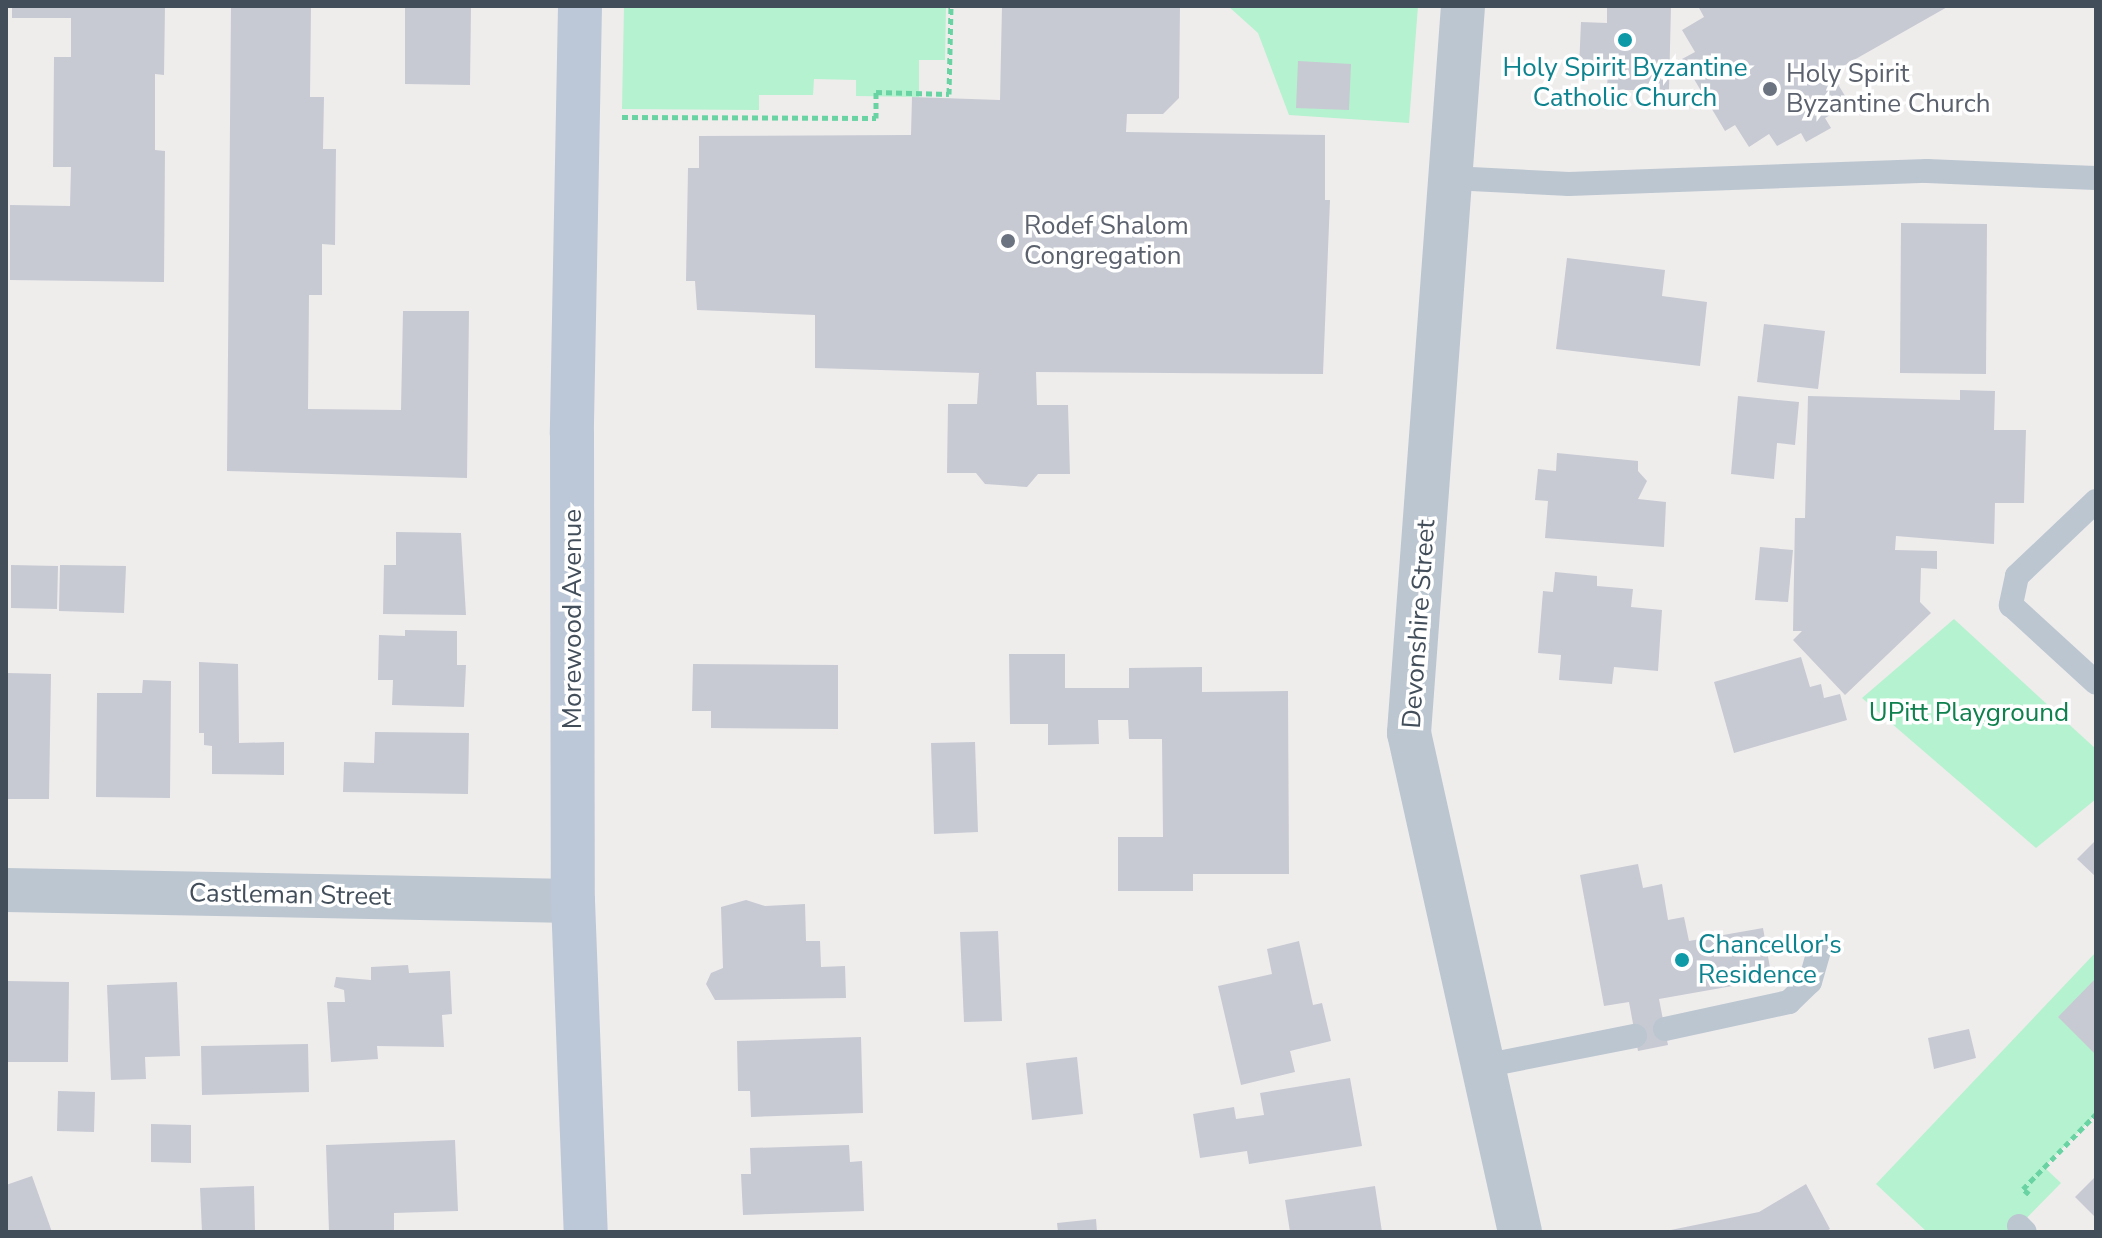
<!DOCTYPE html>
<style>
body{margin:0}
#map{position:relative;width:2102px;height:1238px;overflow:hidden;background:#efecec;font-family:"Nunito Sans",sans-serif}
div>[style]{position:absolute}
.green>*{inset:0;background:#b5f2cf}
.building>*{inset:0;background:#c7cad3}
.path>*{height:5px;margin-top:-2.5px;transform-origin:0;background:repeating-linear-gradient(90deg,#6ad3a4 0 6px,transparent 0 10px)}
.lane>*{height:24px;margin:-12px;padding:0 12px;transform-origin:12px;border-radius:12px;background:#bbc6d0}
.street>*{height:44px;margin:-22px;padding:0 22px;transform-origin:22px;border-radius:22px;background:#bbc6d0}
.secondary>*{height:44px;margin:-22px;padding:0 22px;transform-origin:22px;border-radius:22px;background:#bcc8d7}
.dots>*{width:22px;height:22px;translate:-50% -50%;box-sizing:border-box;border:4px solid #fff;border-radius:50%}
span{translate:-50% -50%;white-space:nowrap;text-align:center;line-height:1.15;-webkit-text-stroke:7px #fff;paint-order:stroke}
.culture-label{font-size:26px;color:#0d838f}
.left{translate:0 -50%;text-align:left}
.worship-label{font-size:26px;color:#5b616d}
.street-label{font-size:26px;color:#434e5b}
.park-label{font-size:26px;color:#0e814e}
.frame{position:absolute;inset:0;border:8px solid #434e5b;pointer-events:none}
</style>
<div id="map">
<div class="green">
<i style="clip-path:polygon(624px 6px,946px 6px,945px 60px,919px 60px,919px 97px,856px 96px,856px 80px,814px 79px,813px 95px,759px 95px,759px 110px,622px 109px)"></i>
<i style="clip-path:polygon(1228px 6px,1418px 6px,1409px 123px,1289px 115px,1258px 33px)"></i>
<i style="clip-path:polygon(1954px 619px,2096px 749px,2096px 799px,2036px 848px,1862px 698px)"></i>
<i style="clip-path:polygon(2096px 952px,2096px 1114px,2044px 1167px,2061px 1183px,2013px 1232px,1927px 1232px,1876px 1184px)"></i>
</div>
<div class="building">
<i style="clip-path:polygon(12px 6px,165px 6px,164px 75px,155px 74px,155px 150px,165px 151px,164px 282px,10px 280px,10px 205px,70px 206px,71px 167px,53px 167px,54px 57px,71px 57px,71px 18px,12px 18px)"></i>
<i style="clip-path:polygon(231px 6px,311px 6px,310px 97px,324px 97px,323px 149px,336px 149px,335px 245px,322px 244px,322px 295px,309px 295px,308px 409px,401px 410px,403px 311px,469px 311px,467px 478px,227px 471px)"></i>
<i style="clip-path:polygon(405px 6px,471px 6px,470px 85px,405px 84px)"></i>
<i style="clip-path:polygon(1002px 6px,1180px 6px,1179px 98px,1163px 114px,1127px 114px,1126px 132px,1325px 135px,1325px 200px,1330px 200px,1323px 374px,1036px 372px,1037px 405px,1068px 405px,1070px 474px,1038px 474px,1027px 487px,985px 484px,976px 473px,947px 473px,948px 404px,977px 404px,979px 373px,815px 368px,815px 315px,697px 310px,695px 281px,686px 281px,688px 168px,699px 168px,699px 136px,911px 135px,912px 97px,1000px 100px)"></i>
<i style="clip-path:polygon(1607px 6px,1671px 6px,1669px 90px,1607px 90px,1608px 69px,1579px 68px,1581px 22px,1607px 23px)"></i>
<i style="clip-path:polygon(1698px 6px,1949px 6px,1831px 73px,1850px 104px,1825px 118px,1831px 128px,1806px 142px,1801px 133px,1777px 146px,1769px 134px,1749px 147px,1735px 125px,1725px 131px,1682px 59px,1695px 52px,1682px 30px,1704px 17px)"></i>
<i style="clip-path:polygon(1298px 61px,1351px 64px,1349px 110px,1296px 108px)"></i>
<i style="clip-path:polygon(1901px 223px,1987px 224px,1986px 374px,1900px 373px)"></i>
<i style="clip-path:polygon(1567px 258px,1665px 270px,1662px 296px,1707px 302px,1700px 366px,1556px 349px)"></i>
<i style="clip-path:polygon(1764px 324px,1825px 331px,1818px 389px,1757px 382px)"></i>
<i style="clip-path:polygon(1960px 390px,1995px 391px,1994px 430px,2026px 430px,2024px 503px,1995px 503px,1994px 544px,1896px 536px,1895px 550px,1937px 551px,1937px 569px,1921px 568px,1920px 602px,1931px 613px,1845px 695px,1793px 640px,1802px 631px,1793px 631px,1795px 518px,1805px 518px,1808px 396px,1960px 400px)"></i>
<i style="clip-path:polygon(1738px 396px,1799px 402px,1795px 445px,1777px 443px,1774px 479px,1731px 474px)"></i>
<i style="clip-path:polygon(1557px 453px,1638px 461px,1638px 471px,1647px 481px,1638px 499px,1666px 502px,1664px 547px,1545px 538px,1548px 501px,1535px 500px,1538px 469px,1556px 471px)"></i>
<i style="clip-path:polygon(396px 532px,461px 533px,466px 615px,383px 614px,384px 565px,396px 565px)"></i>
<i style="clip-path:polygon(1760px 547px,1793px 550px,1788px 602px,1755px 600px)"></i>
<i style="clip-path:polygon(11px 565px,58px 566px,57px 609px,11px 608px)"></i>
<i style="clip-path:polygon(60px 565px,126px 566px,124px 613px,59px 611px)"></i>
<i style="clip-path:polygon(1555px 572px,1597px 576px,1597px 586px,1633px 589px,1631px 607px,1662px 610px,1658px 671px,1614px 667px,1612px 684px,1559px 680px,1561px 655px,1538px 653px,1543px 591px,1553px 592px)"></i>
<i style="clip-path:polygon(405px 630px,457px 631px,457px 665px,466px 665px,464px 707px,392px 705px,393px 680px,378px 680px,379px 635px,405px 636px)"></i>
<i style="clip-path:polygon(1009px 654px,1065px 654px,1065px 688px,1129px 688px,1129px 668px,1202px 667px,1202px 692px,1288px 691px,1289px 874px,1193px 874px,1193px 891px,1118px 891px,1118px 837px,1163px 837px,1162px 739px,1129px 739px,1128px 720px,1098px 720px,1099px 744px,1048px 745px,1048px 724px,1010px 724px)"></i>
<i style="clip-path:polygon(1801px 657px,1810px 687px,1821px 684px,1824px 698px,1840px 694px,1847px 720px,1734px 753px,1714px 682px)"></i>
<i style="clip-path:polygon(199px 662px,238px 664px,239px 743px,284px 742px,284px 775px,212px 774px,212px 746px,204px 745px,204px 733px,199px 733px)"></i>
<i style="clip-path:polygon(693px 664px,838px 665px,838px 729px,711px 728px,711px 711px,692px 711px)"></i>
<i style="clip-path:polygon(6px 673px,51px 674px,49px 799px,6px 799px)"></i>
<i style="clip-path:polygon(143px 680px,171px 681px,170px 798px,96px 797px,97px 693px,142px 693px)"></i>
<i style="clip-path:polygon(375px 732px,469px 733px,468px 794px,343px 792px,344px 762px,374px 763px)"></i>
<i style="clip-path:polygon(975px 742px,978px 832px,934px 834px,931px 743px)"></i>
<i style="clip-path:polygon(2096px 840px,2096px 877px,2077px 859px)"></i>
<i style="clip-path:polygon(1638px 864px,1643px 888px,1662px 884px,1668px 920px,1684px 917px,1689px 941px,1763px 928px,1772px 979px,1659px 999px,1668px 1045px,1638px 1051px,1629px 1002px,1604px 1006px,1580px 875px)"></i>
<i style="clip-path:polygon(746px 900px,765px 906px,805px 904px,806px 941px,820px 941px,821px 967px,845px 966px,846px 998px,715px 1000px,706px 984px,711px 973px,723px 968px,721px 907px)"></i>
<i style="clip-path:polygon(998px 931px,1002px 1021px,964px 1022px,960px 932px)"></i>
<i style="clip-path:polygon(1299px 941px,1313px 1005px,1322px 1003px,1331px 1041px,1290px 1051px,1295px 1072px,1241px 1085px,1218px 986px,1272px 974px,1267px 949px)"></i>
<i style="clip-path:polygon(408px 965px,409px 973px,450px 971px,452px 1014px,442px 1015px,444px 1047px,377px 1046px,378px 1059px,331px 1062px,327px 1002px,345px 1002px,344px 990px,334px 987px,336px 977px,371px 980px,371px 967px)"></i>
<i style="clip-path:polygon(2096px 978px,2096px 1055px,2058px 1017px)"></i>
<i style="clip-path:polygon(6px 981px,69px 982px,68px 1062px,6px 1062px)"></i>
<i style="clip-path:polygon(177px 982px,180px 1056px,145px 1057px,146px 1079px,111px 1080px,107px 985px)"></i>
<i style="clip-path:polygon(1969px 1029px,1976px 1058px,1934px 1069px,1928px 1038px)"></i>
<i style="clip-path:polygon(861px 1037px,863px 1113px,751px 1117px,750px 1091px,738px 1091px,737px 1041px)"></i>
<i style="clip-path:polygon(308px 1044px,309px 1092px,202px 1095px,201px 1046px)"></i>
<i style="clip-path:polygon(1077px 1057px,1083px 1114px,1032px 1120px,1026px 1063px)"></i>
<i style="clip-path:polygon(1350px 1078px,1362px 1146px,1249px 1164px,1247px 1151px,1200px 1158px,1193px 1114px,1234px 1107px,1236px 1119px,1264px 1115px,1260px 1093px)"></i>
<i style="clip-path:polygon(58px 1091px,95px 1092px,94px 1132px,57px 1131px)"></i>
<i style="clip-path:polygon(151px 1124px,191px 1125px,191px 1163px,151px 1162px)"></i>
<i style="clip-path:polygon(455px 1140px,458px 1211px,394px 1213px,394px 1231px,329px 1232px,326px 1145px)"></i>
<i style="clip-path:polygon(849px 1145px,850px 1162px,862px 1161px,864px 1211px,743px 1215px,741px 1174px,751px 1174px,750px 1148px)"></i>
<i style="clip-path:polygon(32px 1176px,52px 1232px,6px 1232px,6px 1185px)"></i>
<i style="clip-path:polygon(2096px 1176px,2096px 1218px,2075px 1197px)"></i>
<i style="clip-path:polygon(1806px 1184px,1830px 1229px,1825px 1232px,1661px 1232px,1759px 1212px)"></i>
<i style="clip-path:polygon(254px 1186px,255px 1232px,202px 1232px,200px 1188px)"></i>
<i style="clip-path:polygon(1375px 1186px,1382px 1232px,1290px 1232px,1285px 1200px)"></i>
<i style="clip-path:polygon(1096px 1219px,1097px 1232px,1058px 1232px,1057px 1223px)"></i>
</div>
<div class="path">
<i style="left:622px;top:117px;width:254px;rotate:0.2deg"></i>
<i style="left:876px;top:118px;width:26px;rotate:-90deg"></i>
<i style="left:876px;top:92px;width:73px;rotate:1.6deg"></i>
<i style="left:949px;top:94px;width:88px;rotate:-88.7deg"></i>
<i style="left:2029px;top:1194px;width:8px;rotate:-140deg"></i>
<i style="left:2023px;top:1189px;width:105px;rotate:-45.8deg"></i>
</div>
<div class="lane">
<i style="left:1451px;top:178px;width:118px;rotate:2.9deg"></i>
<i style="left:1569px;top:184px;width:358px;rotate:-2.1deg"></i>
<i style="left:1927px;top:171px;width:169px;rotate:2.4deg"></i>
<i style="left:2096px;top:501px;width:109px;rotate:136.5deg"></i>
<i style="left:2017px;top:576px;width:30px;rotate:102deg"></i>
<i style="left:2011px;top:605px;width:115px;rotate:42.5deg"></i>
<i style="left:1665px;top:1029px;width:127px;rotate:-12.3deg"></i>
<i style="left:1789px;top:1002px;width:29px;rotate:-44deg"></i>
<i style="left:1810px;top:982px;width:35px;rotate:-74deg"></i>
<i style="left:1483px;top:1066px;width:155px;rotate:-11.2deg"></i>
<i style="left:2019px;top:1226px;width:8px;rotate:45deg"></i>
</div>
<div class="street">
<i style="left:1463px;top:6px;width:729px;rotate:94.25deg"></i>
<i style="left:1409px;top:733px;width:511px;rotate:77.46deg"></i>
<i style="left:6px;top:890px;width:567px;rotate:1.11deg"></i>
</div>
<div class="secondary">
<i style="left:580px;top:6px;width:428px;rotate:91.1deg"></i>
<i style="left:572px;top:434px;width:467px;rotate:89.9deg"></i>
<i style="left:573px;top:901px;width:331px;rotate:87.8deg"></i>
</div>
<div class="dots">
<i style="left:1625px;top:40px;background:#0f9aa8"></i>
<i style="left:1770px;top:89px;background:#6b7280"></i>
<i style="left:1008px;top:241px;background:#6b7280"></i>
<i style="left:1682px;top:960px;background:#0f9aa8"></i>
</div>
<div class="culture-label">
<span style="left:1625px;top:83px">Holy Spirit Byzantine<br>Catholic Church</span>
<span class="left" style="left:1698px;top:960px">Chancellor's<br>Residence</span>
</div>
<div class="worship-label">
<span class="left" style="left:1786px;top:89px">Holy Spirit<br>Byzantine Church</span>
<span class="left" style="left:1024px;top:241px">Rodef Shalom<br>Congregation</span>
</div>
<div class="street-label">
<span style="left:573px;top:619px;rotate:-90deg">Morewood Avenue</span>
<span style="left:1419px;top:624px;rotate:-86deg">Devonshire Street</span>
<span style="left:290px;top:895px;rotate:1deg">Castleman Street</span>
</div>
<div class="park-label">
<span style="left:1969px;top:713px">UPitt Playground</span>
</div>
<div class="frame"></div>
</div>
